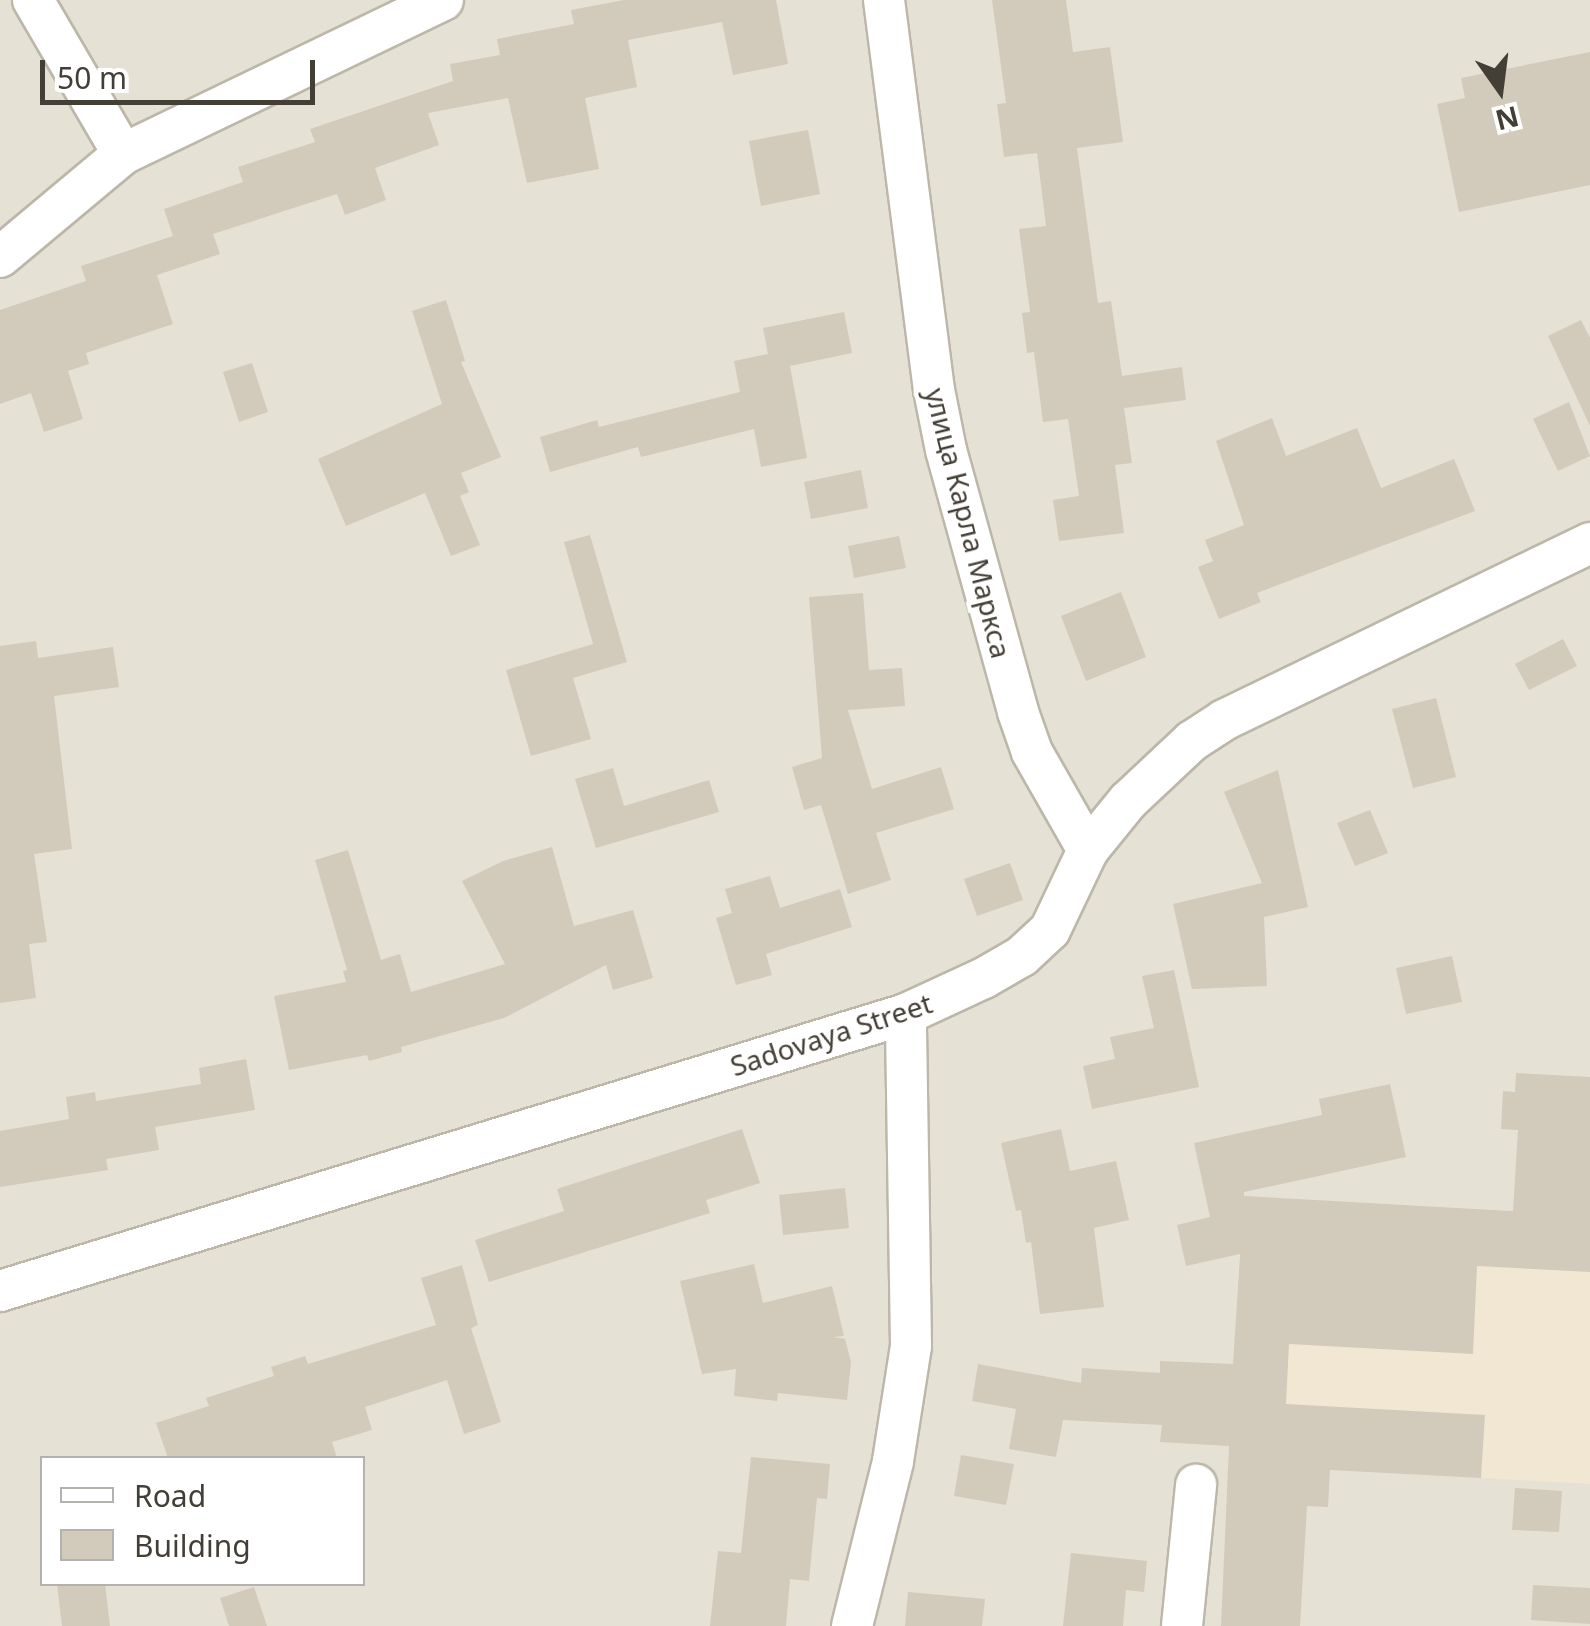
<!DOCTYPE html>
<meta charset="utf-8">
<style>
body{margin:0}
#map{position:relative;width:1590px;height:1626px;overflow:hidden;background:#f1efe6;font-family:"Noto Sans",sans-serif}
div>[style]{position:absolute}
.residential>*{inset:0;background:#e5e1d4}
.commercial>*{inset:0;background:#f2e7d3}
.building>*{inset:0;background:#d2cbbc}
.roads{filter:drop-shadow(2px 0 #bcb7a9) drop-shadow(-2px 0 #bcb7a9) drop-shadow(0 2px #bcb7a9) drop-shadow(0 -2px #bcb7a9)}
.street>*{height:40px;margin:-20px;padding:0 20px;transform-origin:20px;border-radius:20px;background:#fff}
span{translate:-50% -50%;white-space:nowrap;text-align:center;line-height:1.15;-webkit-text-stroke:9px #fff;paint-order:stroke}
.street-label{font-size:28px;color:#433f36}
.legend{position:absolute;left:40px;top:1456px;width:325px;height:130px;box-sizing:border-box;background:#fff;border:2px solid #b4b2af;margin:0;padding:12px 18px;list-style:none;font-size:30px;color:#433f36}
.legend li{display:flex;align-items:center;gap:20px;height:50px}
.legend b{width:50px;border:2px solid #b4b2af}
.north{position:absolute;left:1450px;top:40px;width:100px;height:100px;-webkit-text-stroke:8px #fff;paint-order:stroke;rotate:166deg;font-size:28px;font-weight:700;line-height:40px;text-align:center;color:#433f36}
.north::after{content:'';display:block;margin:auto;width:35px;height:45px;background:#433f36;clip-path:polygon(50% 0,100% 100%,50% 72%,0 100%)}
.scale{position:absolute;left:40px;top:60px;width:275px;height:45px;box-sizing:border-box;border:5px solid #433f36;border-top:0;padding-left:12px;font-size:30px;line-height:35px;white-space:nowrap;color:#433f36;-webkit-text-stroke:8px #fff;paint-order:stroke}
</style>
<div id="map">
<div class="residential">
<i style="clip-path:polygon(evenodd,0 0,1590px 0,1590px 1626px,0 1626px,0 0,42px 1458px,362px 1458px,362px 1584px,42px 1584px,42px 1458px)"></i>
</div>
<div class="commercial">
<i style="clip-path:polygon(1352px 1202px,1590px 1215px,1590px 1484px,1228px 1464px,1241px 1226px)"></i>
</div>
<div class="building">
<i style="clip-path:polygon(624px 0,776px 0,788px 64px,733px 75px,722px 22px,628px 40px,637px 87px,585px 98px,599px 169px,527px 183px,508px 98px,428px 113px,439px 145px,375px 168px,386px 200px,345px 215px,337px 194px,213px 234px,220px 254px,157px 275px,173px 324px,86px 353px,89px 364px,68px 371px,83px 419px,44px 432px,31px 393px,0 404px,0 310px,86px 281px,81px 266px,173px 236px,164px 209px,243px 182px,238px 167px,315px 142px,310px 129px,453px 81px,450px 64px,500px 55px,497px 39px,574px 24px,571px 10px)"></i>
<i style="clip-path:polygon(992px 0,1066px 0,1073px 52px,1110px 47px,1123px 142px,1077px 148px,1098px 303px,1111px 301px,1122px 376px,1182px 367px,1186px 400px,1124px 408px,1132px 463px,1115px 465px,1124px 533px,1059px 541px,1053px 500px,1079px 496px,1068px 419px,1043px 422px,1034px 352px,1027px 353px,1022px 313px,1030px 312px,1019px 229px,1046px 226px,1037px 153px,1004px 157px,997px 104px,1006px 103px)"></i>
<i style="clip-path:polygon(1590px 52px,1590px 185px,1459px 212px,1437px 104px,1465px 98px,1461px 78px)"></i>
<i style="clip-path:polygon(808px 130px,820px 194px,761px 206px,749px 141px)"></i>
<i style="clip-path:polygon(446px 300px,465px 361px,461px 362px,501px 457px,461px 473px,469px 492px,460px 496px,480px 545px,451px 556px,425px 493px,346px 526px,318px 459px,442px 404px,412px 311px)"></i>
<i style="clip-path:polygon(844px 312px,852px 353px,790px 366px,807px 458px,761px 467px,754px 429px,641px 457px,638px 447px,550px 472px,540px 437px,597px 420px,599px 427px,740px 392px,734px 361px,768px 354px,763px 328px)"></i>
<i style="clip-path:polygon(1581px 320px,1590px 338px,1590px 426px,1548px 336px)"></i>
<i style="clip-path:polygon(252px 363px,268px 412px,239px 422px,223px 372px)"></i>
<i style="clip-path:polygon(1569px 402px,1590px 456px,1558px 471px,1533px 419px)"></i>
<i style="clip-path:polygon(1272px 418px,1286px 456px,1357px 428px,1381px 488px,1454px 459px,1475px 511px,1257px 593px,1261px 602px,1219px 619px,1198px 567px,1213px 561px,1205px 540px,1244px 525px,1216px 441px)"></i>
<i style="clip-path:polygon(861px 470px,868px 508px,811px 519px,804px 482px)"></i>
<i style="clip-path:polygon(590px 535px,627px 662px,573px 678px,591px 739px,531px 756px,506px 670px,593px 644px,564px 542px)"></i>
<i style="clip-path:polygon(899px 536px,906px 568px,854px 578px,848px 546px)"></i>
<i style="clip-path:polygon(1121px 592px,1146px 657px,1086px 681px,1061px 616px)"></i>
<i style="clip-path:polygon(863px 593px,869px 670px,902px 668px,905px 706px,848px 710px,872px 789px,941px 767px,954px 809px,876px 833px,891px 880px,848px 894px,821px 805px,804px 810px,792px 767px,822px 758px,809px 597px)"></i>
<i style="clip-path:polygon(1563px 639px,1577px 666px,1529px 690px,1515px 664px)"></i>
<i style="clip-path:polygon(36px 641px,38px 658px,113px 647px,119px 687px,54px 696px,72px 849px,34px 854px,47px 942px,29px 944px,36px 998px,0 1003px,0 646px)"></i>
<i style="clip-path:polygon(1436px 698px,1456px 777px,1413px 788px,1392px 709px)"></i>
<i style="clip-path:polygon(613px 768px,624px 806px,709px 780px,719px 812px,596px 848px,575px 779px)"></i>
<i style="clip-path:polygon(1278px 770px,1308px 907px,1264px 917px,1267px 986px,1192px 989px,1173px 904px,1262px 883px,1224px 792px)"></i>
<i style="clip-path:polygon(1370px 810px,1388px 853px,1355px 866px,1337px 823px)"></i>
<i style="clip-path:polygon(552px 847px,574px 926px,633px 910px,653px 978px,613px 990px,606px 965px,504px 1018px,401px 1047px,402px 1052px,369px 1061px,367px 1055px,289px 1070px,274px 996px,346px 982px,343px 971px,347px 970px,315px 860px,348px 850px,381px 960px,400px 954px,411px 992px,505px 964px,462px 881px,503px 861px)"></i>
<i style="clip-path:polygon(1010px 863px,1023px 900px,977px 916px,964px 879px)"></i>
<i style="clip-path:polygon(770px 876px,780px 908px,840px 889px,852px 927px,766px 954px,772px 975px,736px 985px,716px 918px,732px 913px,725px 889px)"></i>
<i style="clip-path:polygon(1452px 956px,1462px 1002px,1406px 1014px,1396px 968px)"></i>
<i style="clip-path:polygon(1174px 970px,1199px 1087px,1092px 1109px,1083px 1066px,1115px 1059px,1110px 1037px,1154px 1028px,1142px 976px)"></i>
<i style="clip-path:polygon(246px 1059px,255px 1110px,155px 1127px,159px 1150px,106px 1159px,108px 1170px,0 1187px,0 1131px,69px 1119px,66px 1097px,95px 1092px,96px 1101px,201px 1084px,199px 1068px)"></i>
<i style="clip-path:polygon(1516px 1073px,1590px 1077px,1590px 1272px,1477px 1266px,1473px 1354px,1289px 1344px,1286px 1404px,1485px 1415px,1481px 1478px,1330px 1470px,1328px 1507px,1307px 1506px,1300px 1626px,1221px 1626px,1229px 1446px,1160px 1442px,1162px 1425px,1063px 1420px,1056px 1457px,1009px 1449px,1016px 1409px,972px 1401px,978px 1364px,1081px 1383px,1082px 1368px,1160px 1373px,1160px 1361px,1233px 1364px,1240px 1254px,1186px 1266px,1177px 1225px,1210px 1217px,1194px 1143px,1322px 1115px,1319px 1099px,1390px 1084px,1406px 1157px,1244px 1192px,1244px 1196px,1513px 1211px,1518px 1130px,1501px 1129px,1503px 1091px,1515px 1092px)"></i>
<i style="clip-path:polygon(742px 1129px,760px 1183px,706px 1200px,710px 1213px,489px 1282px,475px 1240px,564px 1211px,557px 1189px)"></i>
<i style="clip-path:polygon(1061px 1129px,1070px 1171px,1116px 1161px,1129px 1220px,1094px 1228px,1104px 1307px,1040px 1314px,1031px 1242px,1026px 1243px,1021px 1210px,1016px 1211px,1001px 1143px)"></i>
<i style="clip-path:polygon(845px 1188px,849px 1228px,783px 1235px,779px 1195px)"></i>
<i style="clip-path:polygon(754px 1264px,763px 1303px,832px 1286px,844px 1336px,833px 1337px,845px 1339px,851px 1362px,847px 1400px,778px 1393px,777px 1401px,734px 1396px,736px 1369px,702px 1374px,680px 1281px)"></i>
<i style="clip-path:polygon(462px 1265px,478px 1325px,471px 1328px,501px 1422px,464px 1434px,447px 1380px,365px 1407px,372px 1430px,332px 1442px,337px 1458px,168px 1458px,156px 1423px,209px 1406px,206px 1398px,274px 1376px,271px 1367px,305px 1356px,308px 1364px,436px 1325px,421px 1278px)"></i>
<i style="clip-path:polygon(961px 1455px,1014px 1464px,1006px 1505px,954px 1496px)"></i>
<i style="clip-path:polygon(751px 1457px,830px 1464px,827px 1499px,817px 1498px,809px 1581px,790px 1579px,786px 1626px,710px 1626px,718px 1551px,741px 1553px)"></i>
<i style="clip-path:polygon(1515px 1488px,1562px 1491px,1559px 1532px,1512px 1530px)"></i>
<i style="clip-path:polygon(1071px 1553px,1147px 1561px,1144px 1592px,1126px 1590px,1123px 1626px,1063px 1626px)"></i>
<i style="clip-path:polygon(57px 1584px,105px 1584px,110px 1626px,62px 1626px)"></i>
<i style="clip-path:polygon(1533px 1585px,1590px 1588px,1590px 1624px,1531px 1620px)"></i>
<i style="clip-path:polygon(254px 1587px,267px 1626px,229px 1626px,220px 1598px)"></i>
<i style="clip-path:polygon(908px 1592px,985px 1599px,982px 1626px,905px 1626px)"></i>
</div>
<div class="roads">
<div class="street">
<i style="left:33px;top:0;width:178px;rotate:59.7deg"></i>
<i style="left:884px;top:0;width:393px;rotate:82.7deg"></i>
<i style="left:934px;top:390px;width:61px;rotate:78.7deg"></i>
<i style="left:946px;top:450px;width:272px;rotate:74.6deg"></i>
<i style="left:1018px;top:712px;width:42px;rotate:70.7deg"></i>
<i style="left:1032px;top:752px;width:113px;rotate:60.3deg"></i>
<i style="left:0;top:257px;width:160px;rotate:-39.9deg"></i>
<i style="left:123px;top:154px;width:355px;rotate:-25.7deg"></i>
<i style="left:0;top:1291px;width:947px;rotate:-17deg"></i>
<i style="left:906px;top:1014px;width:86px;rotate:-24.8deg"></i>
<i style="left:984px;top:978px;width:44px;rotate:-30.1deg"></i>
<i style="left:1022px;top:956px;width:38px;rotate:-43deg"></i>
<i style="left:1050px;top:930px;width:89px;rotate:-64.6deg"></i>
<i style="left:1088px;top:850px;width:63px;rotate:-50.8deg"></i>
<i style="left:1128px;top:801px;width:88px;rotate:-43.2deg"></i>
<i style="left:1192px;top:741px;width:38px;rotate:-33deg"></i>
<i style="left:1224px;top:720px;width:407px;rotate:-25.8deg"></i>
<i style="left:852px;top:1626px;width:170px;rotate:-76deg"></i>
<i style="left:893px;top:1461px;width:116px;rotate:-81.1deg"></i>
<i style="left:911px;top:1346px;width:332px;rotate:-90.9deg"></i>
<i style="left:1182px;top:1626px;width:142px;rotate:-84.3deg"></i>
</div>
</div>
<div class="street-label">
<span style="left:969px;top:523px;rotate:76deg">улица Карла Маркса</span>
<span style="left:831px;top:1034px;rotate:-18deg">Sadovaya Street</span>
</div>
<ul class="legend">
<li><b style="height:12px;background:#fff"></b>Road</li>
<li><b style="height:28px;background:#d2cbbc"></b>Building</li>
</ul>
<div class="north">N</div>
<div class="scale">50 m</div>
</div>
